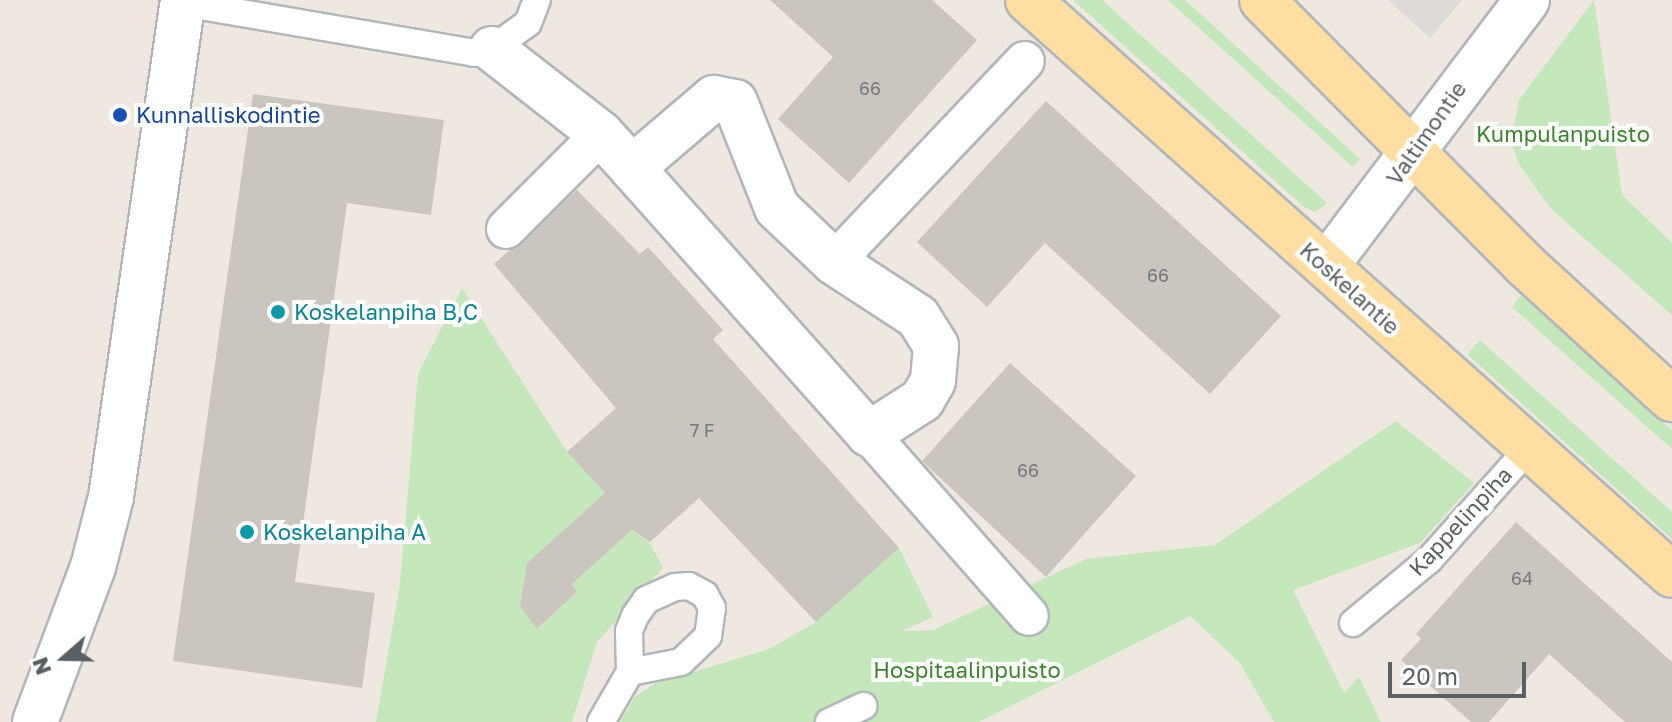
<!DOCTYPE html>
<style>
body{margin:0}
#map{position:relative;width:1672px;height:722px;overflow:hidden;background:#eee8e1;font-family:"Golos Text",sans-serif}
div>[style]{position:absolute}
.industrial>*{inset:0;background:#dedad5}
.green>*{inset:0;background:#c4e7bb}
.building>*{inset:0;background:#cbc5c0}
.roads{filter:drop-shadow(2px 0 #b2b6ba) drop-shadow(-2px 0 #b2b6ba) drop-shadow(0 2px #b2b6ba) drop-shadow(0 -2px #b2b6ba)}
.service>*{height:26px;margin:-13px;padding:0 13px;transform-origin:13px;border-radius:13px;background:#fff}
.pedestrian>*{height:38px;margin:-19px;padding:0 19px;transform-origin:19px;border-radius:19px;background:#fff}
.minor>*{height:44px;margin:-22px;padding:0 22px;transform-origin:22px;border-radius:22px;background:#fff}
.tertiary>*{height:44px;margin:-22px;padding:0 22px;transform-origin:22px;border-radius:22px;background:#fff}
.primary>*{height:44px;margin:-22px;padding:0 22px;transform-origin:22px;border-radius:22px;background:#ffdea4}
.dots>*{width:22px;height:22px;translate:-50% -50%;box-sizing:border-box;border:4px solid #fff;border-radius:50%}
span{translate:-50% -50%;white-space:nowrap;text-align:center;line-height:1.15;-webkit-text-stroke:8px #fff;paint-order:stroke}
.number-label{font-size:18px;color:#76797a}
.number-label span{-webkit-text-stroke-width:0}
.transit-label{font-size:22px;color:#164399}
.left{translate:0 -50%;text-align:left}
.street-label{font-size:22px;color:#596063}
.park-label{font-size:22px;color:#3c852e}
.culture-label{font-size:22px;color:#0d838f}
.north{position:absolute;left:24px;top:618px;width:80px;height:80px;-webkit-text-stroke:6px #fff;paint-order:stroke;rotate:250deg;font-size:22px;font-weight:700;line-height:32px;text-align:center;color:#596063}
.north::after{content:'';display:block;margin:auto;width:28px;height:36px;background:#596063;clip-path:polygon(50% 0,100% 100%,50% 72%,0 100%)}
.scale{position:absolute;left:1388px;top:662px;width:138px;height:36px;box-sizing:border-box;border:4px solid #596063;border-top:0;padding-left:10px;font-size:24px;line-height:28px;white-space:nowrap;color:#596063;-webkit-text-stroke:6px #fff;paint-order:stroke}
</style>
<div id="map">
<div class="industrial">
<i style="clip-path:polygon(1388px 0,1462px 0,1430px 38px)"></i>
</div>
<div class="green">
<i style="clip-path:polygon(1073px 0,1102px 0,1327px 203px,1315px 212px,1304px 207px)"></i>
<i style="clip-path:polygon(1168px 0,1185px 0,1360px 159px,1353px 167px)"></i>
<i style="clip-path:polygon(1594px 0,1622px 195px,1672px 243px,1672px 315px,1551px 209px,1519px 164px,1511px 141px,1519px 100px)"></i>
<i style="clip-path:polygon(462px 288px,567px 452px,605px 493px,527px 563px,520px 606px,538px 629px,577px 592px,572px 584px,632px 530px,650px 543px,663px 568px,597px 642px,572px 722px,376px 722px,400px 584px,418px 374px)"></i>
<i style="clip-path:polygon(1521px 295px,1672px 430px,1672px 449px,1512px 307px)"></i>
<i style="clip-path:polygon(1480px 340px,1672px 512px,1672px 539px,1467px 354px)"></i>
<i style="clip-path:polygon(1396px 421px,1474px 483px,1420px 543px,1293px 590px,1344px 693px,1359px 677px,1381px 722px,1274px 722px,1240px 663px,1190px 616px,979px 722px,620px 722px,635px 697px,654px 684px,769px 649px,816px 622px,899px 548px,933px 617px,901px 631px,933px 630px,1086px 559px,1215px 545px)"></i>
</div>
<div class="building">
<i style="clip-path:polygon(770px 0,932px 0,977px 40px,849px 183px,778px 119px,833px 57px)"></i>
<i style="clip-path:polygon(253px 94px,444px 120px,431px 215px,347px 203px,295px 582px,375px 593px,362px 688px,173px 661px)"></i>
<i style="clip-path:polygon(1046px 101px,1281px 316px,1210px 394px,1045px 243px,987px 307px,917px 242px)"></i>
<i style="clip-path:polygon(577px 190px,640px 254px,648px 247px,723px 330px,713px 339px,899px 548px,816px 622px,699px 498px,650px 542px,632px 530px,572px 584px,577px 592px,537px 629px,520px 606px,527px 563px,605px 493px,567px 452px,616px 408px,494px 264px)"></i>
<i style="clip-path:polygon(1010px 363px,1136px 476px,1046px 577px,922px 461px)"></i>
<i style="clip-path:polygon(1516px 522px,1672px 662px,1672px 722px,1625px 722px,1549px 654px,1489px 722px,1471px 722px,1401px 660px,1421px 639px,1416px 634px)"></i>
</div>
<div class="roads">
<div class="service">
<i style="left:183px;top:3px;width:295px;rotate:9.7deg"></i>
<i style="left:474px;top:53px;width:18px;rotate:-13deg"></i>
<i style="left:492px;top:49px;width:44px;rotate:-35.8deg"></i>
<i style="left:528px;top:23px;width:25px;rotate:-69deg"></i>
<i style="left:675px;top:587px;width:14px;rotate:-4deg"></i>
<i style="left:689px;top:586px;width:18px;rotate:29deg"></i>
<i style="left:705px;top:595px;width:15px;rotate:62deg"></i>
<i style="left:712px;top:608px;width:28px;rotate:98deg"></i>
<i style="left:708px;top:636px;width:37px;rotate:136deg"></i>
<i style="left:681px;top:662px;width:52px;rotate:168.9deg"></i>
<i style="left:630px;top:672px;width:41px;rotate:-91.4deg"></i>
<i style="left:629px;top:631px;width:16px;rotate:-68deg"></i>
<i style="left:635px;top:616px;width:19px;rotate:-55deg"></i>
<i style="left:646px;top:600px;width:32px;rotate:-24deg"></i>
<i style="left:1353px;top:623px;width:99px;rotate:-39.7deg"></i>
<i style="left:1429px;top:560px;width:150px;rotate:-48.2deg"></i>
<i style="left:601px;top:722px;width:58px;rotate:-59.9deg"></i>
<i style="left:829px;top:722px;width:38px;rotate:-25deg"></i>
</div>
<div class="pedestrian">
<i style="left:506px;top:229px;width:134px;rotate:-45deg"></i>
<i style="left:834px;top:262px;width:277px;rotate:-46.5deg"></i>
<i style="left:869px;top:434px;width:242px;rotate:48.7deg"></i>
</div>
<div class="minor">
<i style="left:492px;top:49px;width:138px;rotate:37.9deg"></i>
<i style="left:601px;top:134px;width:46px;rotate:47.6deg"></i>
<i style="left:632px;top:168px;width:108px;rotate:-40.5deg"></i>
<i style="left:714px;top:98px;width:21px;rotate:11deg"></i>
<i style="left:735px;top:102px;width:114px;rotate:68.4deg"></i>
<i style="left:777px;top:208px;width:79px;rotate:43.5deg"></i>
<i style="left:834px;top:262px;width:100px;rotate:33.2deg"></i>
<i style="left:918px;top:317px;width:34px;rotate:58deg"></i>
<i style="left:936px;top:346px;width:35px;rotate:95deg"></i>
<i style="left:933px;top:381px;width:22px;rotate:120deg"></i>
<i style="left:922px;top:400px;width:63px;rotate:147.3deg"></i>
<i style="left:869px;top:434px;width:356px;rotate:-131.7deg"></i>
<i style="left:1326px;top:266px;width:333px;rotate:-52.9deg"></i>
</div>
<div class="tertiary">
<i style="left:35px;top:722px;width:165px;rotate:-69.5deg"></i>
<i style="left:93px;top:567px;width:72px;rotate:-75.6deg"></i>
<i style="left:111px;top:497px;width:502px;rotate:-81.76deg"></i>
</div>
<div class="primary">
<i style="left:1028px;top:0;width:863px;rotate:41.76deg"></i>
<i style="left:1262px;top:0;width:373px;rotate:45.2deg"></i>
<i style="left:1525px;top:265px;width:199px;rotate:42.4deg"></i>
</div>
</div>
<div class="dots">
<i style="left:120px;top:115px;background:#1a4fb4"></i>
<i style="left:278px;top:312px;background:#0f9aa8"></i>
<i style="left:247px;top:532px;background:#0f9aa8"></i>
</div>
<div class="number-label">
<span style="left:870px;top:88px">66</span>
<span style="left:1158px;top:275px">66</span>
<span style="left:702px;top:430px">7 F</span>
<span style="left:1028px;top:470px">66</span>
<span style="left:1522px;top:578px">64</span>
</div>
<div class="transit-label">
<span class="left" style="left:136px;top:115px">Kunnalliskodintie</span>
</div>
<div class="street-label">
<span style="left:1426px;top:133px;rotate:-55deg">Valtimontie</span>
<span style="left:1350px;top:288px;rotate:42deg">Koskelantie</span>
<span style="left:1460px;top:521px;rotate:-47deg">Kappelinpiha</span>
</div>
<div class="park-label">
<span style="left:1563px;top:134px">Kumpulanpuisto</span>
<span style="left:967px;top:670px">Hospitaalinpuisto</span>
</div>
<div class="culture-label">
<span class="left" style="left:294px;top:312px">Koskelanpiha B,C</span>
<span class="left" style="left:263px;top:532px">Koskelanpiha A</span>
</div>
<div class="north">N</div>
<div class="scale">20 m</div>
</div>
